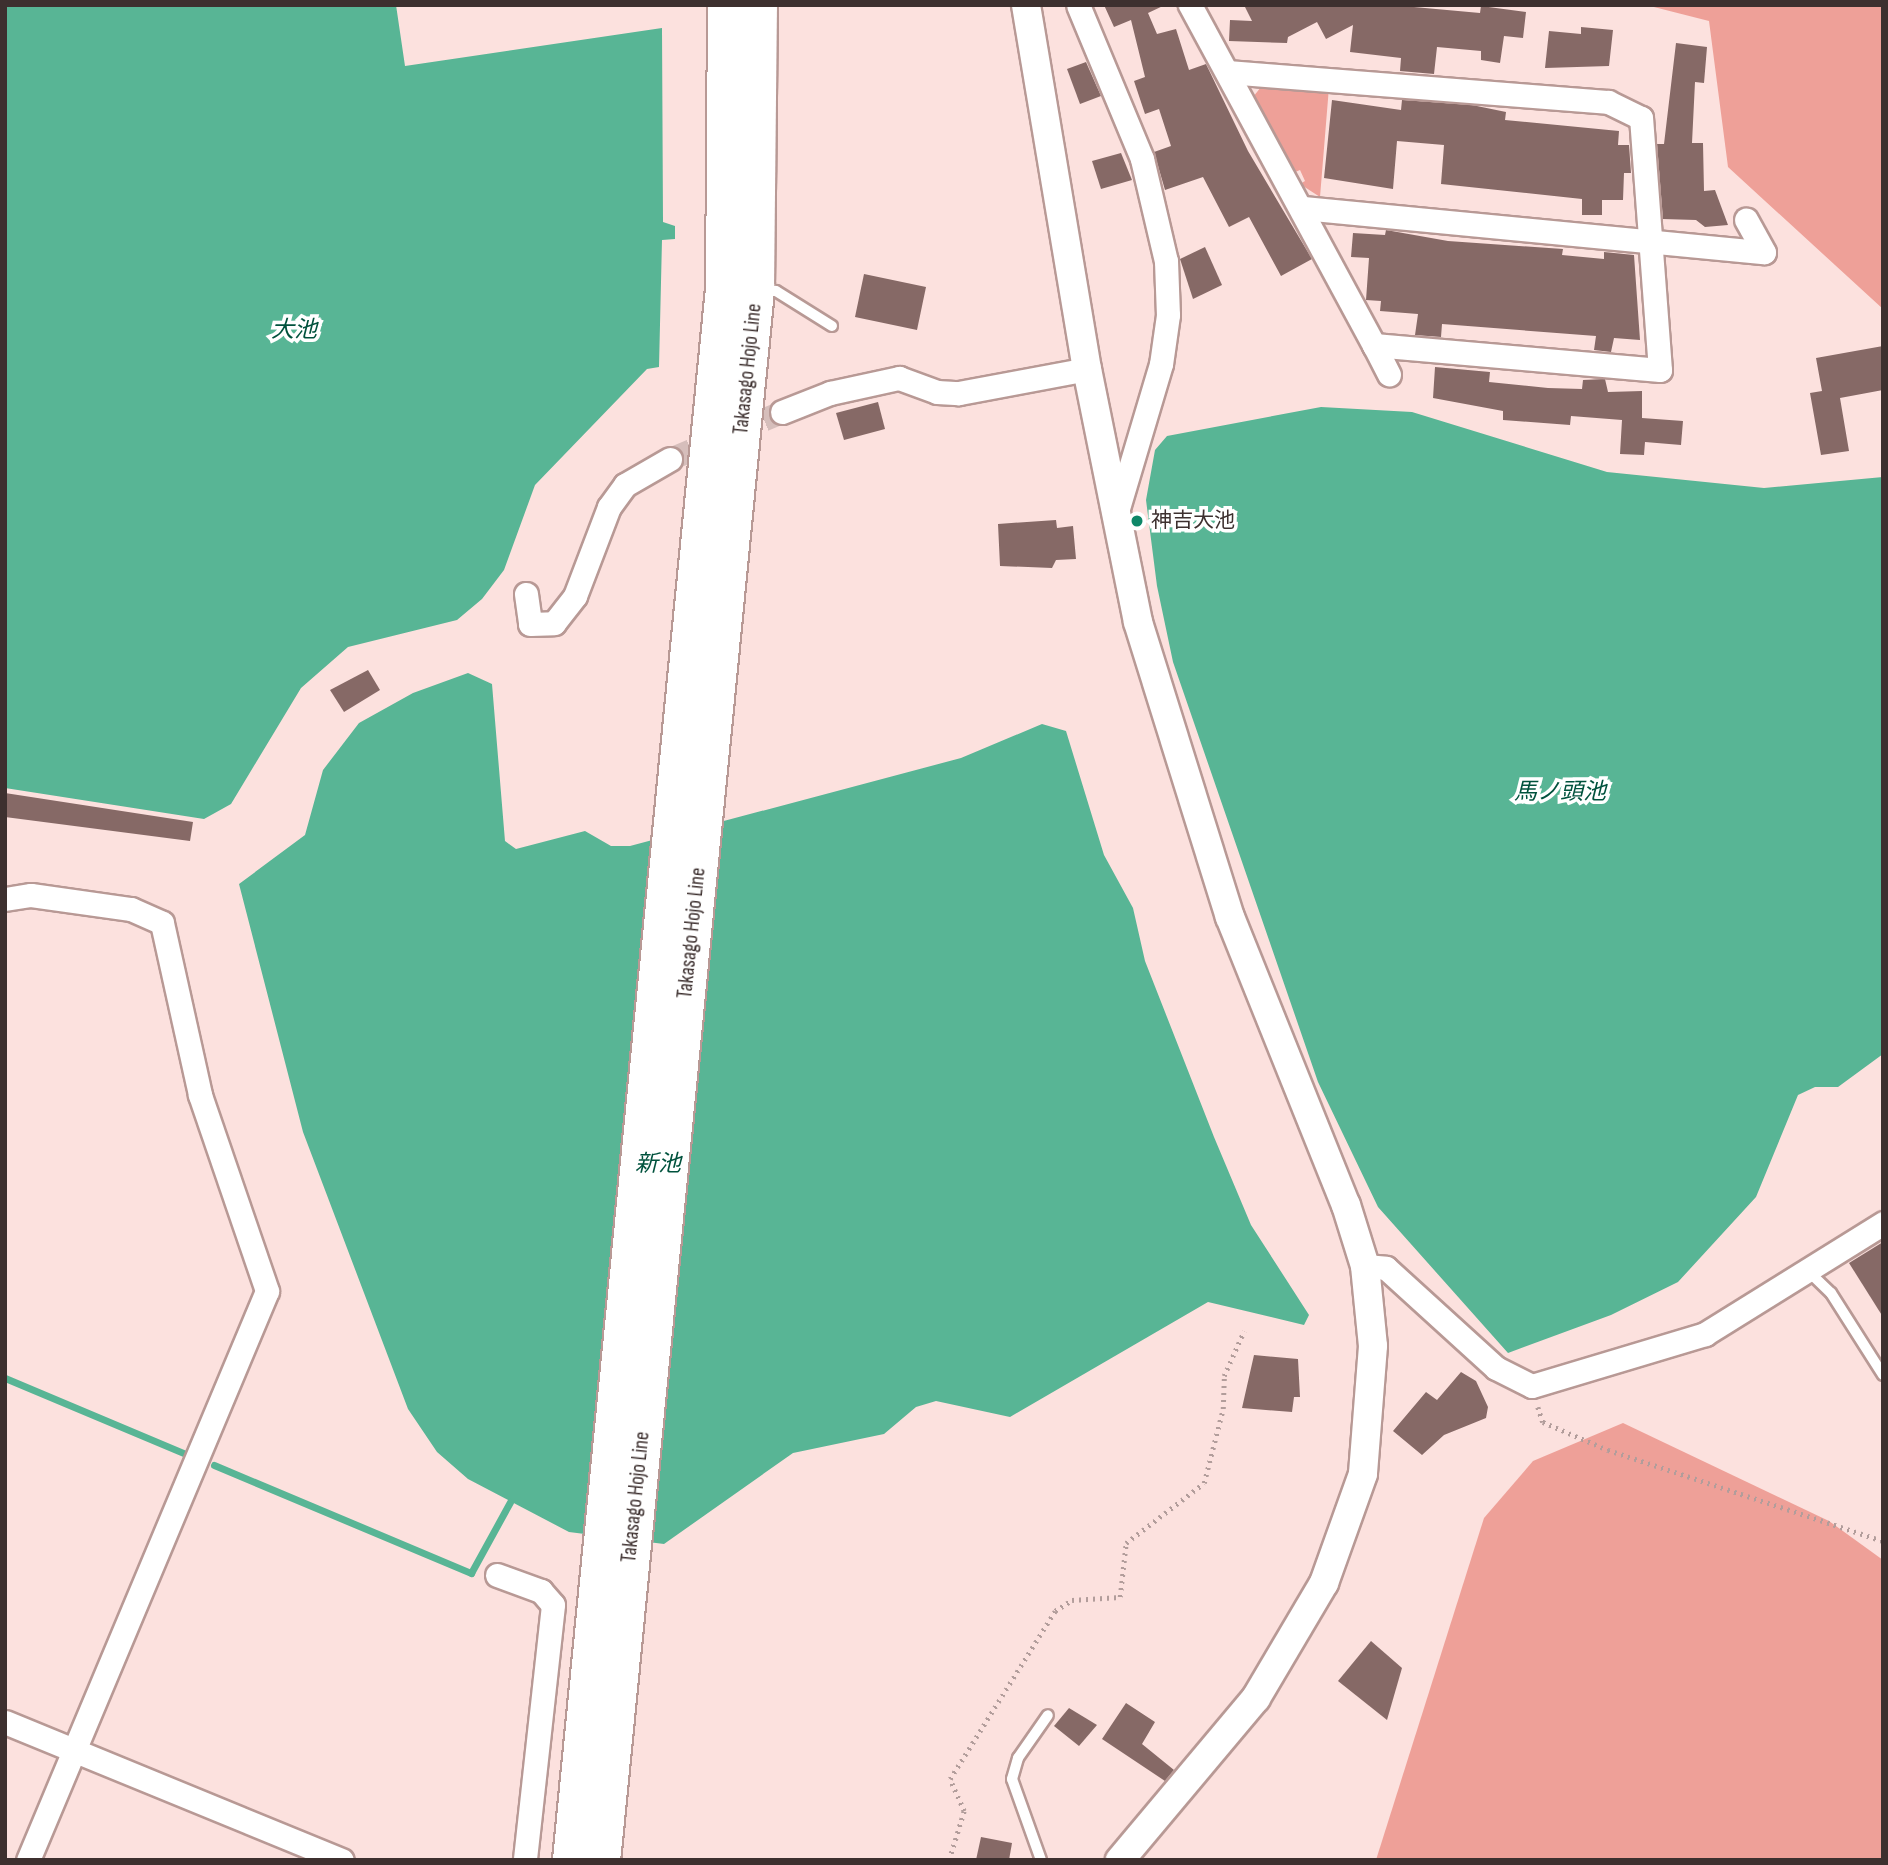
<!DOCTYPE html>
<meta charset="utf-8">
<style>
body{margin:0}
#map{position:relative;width:1888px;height:1865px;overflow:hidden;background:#fce1de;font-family:"Sofia Sans Condensed","Noto Sans JP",sans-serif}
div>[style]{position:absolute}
.green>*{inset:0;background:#eea098}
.water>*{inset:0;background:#58b595}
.stream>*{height:7px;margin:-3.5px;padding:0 3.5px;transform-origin:3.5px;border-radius:3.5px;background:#58b595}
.building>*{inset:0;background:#866966}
.minor-tunnel>*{height:23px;margin-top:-11.5px;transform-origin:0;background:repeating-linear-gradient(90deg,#d6bebb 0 23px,transparent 0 34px)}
.path>*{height:4.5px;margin-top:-2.25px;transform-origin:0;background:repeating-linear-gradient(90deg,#b29d9b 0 2px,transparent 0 7px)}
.roads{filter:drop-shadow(2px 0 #b89995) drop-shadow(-2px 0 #b89995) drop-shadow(0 2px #b89995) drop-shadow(0 -2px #b89995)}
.service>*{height:10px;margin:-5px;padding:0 5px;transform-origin:5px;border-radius:5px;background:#fff}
.minor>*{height:23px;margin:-11.5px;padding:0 11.5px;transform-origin:11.5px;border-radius:11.5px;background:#fff}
.tertiary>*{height:28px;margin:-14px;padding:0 14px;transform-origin:14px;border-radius:14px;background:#fff}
.primary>*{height:35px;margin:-17.5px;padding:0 17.5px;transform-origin:17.5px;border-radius:17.5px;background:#fff}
.dots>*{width:19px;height:19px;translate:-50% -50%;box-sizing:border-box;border:4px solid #fff;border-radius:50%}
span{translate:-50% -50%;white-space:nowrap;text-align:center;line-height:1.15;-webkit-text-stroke:7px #fff;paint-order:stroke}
.street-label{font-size:21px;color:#3d302f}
.poi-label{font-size:21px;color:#3d302f}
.left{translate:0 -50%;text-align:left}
.water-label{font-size:23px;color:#00523d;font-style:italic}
.frame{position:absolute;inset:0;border:7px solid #3d302f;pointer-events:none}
</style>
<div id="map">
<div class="green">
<i style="clip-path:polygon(1646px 5px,1883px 5px,1883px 309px,1728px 167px,1709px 21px)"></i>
<i style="clip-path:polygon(1265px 82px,1329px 87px,1320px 197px,1300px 184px,1305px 181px,1300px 170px,1293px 173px,1253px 97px)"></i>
<i style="clip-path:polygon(1623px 1423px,1829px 1521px,1883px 1560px,1883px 1860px,1376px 1860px,1484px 1518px,1533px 1461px)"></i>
</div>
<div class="water">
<i style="clip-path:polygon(5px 5px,396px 5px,405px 66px,662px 28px,663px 222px,675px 226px,675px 239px,662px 240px,659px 367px,647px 369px,535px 485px,504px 570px,482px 599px,457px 620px,348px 647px,301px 688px,231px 804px,204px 819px,5px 788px)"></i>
<i style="clip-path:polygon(1321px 407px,1412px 412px,1607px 472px,1764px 488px,1883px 477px,1883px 1054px,1838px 1087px,1815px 1087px,1798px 1095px,1756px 1197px,1678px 1282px,1611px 1315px,1508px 1353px,1378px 1207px,1318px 1082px,1173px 662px,1157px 586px,1146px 500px,1155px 450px,1167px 436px)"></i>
<i style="clip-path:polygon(468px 673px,492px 684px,505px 841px,516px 849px,585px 831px,611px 846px,630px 846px,961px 758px,1042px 724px,1066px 731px,1104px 855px,1133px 908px,1145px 961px,1214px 1137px,1251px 1225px,1309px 1315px,1304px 1325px,1208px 1302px,1010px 1417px,936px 1401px,916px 1407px,884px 1434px,793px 1453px,664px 1544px,569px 1532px,468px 1479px,437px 1452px,408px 1409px,303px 1132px,239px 884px,305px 835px,323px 770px,359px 723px,413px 693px)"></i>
</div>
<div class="stream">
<i style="left:5px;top:1378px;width:199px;rotate:22.8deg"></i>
<i style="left:214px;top:1465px;width:279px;rotate:22.8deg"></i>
<i style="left:471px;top:1573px;width:81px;rotate:-61.2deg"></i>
</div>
<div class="building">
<i style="clip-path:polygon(1104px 5px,1165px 5px,1148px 13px,1157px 34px,1176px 29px,1189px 70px,1206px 64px,1248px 151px,1312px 259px,1281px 276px,1249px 217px,1229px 227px,1203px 177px,1165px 190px,1154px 152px,1171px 146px,1159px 109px,1145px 114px,1134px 81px,1145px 77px,1131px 20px,1114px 27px)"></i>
<i style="clip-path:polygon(1244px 5px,1392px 5px,1480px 13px,1481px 6px,1526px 12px,1523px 38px,1504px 36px,1500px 63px,1481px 60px,1481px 51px,1437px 47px,1434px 74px,1400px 71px,1401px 58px,1350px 52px,1353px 25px,1326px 39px,1317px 22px,1288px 37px,1287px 43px,1229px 41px,1230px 20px,1252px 21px)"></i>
<i style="clip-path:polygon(1581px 27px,1613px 30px,1609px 66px,1545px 68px,1549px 31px,1581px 34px)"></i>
<i style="clip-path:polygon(1676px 43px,1707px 47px,1704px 83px,1695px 82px,1692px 143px,1703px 143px,1704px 191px,1715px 190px,1728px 225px,1705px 227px,1696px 220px,1663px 219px,1657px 144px,1664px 144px)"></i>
<i style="clip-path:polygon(1086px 62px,1101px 96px,1080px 104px,1067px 69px)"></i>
<i style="clip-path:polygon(1332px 100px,1401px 110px,1402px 100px,1472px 105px,1506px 112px,1505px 120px,1619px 131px,1618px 145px,1629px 145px,1631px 173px,1624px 173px,1623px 200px,1602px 200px,1602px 215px,1582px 215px,1582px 199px,1441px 184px,1444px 145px,1397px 141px,1393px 189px,1324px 178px)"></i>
<i style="clip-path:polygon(1121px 153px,1132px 180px,1101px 189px,1092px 161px)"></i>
<i style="clip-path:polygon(1386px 230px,1448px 241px,1563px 249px,1562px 255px,1604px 259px,1604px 252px,1634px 255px,1640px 340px,1614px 338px,1611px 352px,1594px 350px,1596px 336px,1442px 324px,1441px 337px,1415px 335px,1418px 314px,1380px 311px,1381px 301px,1366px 300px,1369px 258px,1351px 257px,1353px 233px,1385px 235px)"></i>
<i style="clip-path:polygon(1205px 247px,1222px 285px,1193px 299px,1180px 259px)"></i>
<i style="clip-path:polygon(864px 274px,926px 287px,917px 330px,855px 317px)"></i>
<i style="clip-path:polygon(1883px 346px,1883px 390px,1840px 398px,1849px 451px,1821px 455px,1810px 393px,1822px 391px,1816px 358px)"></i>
<i style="clip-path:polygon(1435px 367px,1490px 372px,1489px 382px,1548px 388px,1582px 389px,1583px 380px,1605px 379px,1608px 392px,1642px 391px,1642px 418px,1683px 421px,1681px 445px,1645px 442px,1644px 455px,1620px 454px,1622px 420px,1571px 416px,1570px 425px,1503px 420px,1503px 411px,1433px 398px)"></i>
<i style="clip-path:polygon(878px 402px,885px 429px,844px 440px,836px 413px)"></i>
<i style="clip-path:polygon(1056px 520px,1057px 528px,1073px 526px,1076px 559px,1056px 560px,1052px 568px,1000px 566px,998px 524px)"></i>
<i style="clip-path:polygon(368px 670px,380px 690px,344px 712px,330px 690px)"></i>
<i style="clip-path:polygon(5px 793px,193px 822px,190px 841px,5px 817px)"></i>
<i style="clip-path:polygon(1883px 1242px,1883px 1317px,1849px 1263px)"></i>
<i style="clip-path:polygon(1254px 1355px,1298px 1359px,1300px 1397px,1294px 1397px,1292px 1412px,1242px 1408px)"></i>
<i style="clip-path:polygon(1461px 1372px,1476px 1381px,1488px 1407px,1486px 1418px,1444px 1435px,1422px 1455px,1393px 1431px,1426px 1392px,1437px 1400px)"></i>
<i style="clip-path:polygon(1371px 1641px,1402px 1668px,1387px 1720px,1338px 1681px)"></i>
<i style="clip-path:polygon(1126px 1703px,1155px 1722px,1142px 1744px,1174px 1770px,1165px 1781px,1102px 1739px)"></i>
<i style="clip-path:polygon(1069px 1708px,1097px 1725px,1079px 1746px,1054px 1726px)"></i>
<i style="clip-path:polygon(981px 1837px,1012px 1843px,1009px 1860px,976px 1860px)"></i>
</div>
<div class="minor-tunnel">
<i style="left:670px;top:459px;width:121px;rotate:-22.8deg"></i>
</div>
<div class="path">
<i style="left:1538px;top:1407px;width:16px;rotate:72deg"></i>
<i style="left:1543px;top:1422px;width:71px;rotate:23.3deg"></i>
<i style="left:1608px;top:1450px;width:290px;rotate:18.3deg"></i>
<i style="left:949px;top:1860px;width:51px;rotate:-73deg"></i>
<i style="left:964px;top:1811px;width:35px;rotate:-114deg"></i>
<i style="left:950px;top:1779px;width:198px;rotate:-58deg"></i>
<i style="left:1055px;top:1611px;width:20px;rotate:-33deg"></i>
<i style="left:1072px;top:1600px;width:48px;rotate:-3.6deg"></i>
<i style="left:1120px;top:1597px;width:54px;rotate:-83.7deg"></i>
<i style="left:1126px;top:1543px;width:98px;rotate:-37.6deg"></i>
<i style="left:1204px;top:1483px;width:76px;rotate:-75.6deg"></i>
<i style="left:1223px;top:1409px;width:33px;rotate:-88deg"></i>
<i style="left:1224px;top:1376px;width:49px;rotate:-66deg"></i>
</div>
<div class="roads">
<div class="service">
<i style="left:762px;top:289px;width:14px;rotate:8deg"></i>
<i style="left:776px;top:291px;width:66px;rotate:32deg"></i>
<i style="left:1807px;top:1270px;width:33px;rotate:44deg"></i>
<i style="left:1831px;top:1293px;width:97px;rotate:57.6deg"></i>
<i style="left:1041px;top:1860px;width:86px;rotate:-109.7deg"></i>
<i style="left:1012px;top:1779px;width:22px;rotate:-74deg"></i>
<i style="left:1018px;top:1758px;width:52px;rotate:-55.1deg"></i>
</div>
<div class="minor">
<i style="left:1078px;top:5px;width:167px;rotate:67.4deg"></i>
<i style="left:1142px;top:159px;width:105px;rotate:76.8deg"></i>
<i style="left:1166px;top:261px;width:54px;rotate:87.9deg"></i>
<i style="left:1168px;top:315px;width:49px;rotate:98.1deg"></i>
<i style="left:1161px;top:364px;width:158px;rotate:106.6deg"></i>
<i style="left:1190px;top:5px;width:387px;rotate:61.6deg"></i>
<i style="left:1374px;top:345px;width:287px;rotate:5deg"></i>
<i style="left:1660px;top:370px;width:253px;rotate:-94.3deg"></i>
<i style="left:1641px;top:118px;width:37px;rotate:-154deg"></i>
<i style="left:1608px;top:102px;width:380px;rotate:-175.5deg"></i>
<i style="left:1303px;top:208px;width:463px;rotate:5.5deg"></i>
<i style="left:1764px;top:252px;width:37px;rotate:-119deg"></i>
<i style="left:1374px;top:345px;width:33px;rotate:63deg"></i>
<i style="left:782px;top:412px;width:52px;rotate:-21.6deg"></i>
<i style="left:830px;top:393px;width:71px;rotate:-12.3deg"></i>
<i style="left:899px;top:378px;width:40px;rotate:20.2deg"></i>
<i style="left:937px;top:392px;width:22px;rotate:3deg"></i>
<i style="left:959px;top:393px;width:130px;rotate:-10.6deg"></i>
<i style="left:526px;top:594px;width:30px;rotate:82deg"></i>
<i style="left:530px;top:624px;width:24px;rotate:-2deg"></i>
<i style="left:554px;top:623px;width:34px;rotate:-52deg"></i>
<i style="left:575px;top:596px;width:95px;rotate:-69.1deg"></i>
<i style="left:609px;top:507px;width:27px;rotate:-54deg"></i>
<i style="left:625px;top:485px;width:52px;rotate:-30deg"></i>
<i style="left:5px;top:899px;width:26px;rotate:-9deg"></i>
<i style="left:31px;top:895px;width:101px;rotate:8deg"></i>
<i style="left:131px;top:909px;width:34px;rotate:24deg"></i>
<i style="left:162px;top:923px;width:176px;rotate:77.5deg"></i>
<i style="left:200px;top:1095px;width:207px;rotate:71.1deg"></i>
<i style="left:267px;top:1291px;width:617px;rotate:112.78deg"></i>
<i style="left:1365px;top:1266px;width:21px;rotate:5deg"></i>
<i style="left:1386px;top:1268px;width:149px;rotate:42.3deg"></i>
<i style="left:1496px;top:1368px;width:40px;rotate:26.6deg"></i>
<i style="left:1532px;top:1386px;width:181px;rotate:-16.7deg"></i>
<i style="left:1705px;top:1334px;width:210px;rotate:-31.9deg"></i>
<i style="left:497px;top:1575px;width:47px;rotate:20deg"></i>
<i style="left:541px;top:1591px;width:18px;rotate:49deg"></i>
<i style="left:553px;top:1605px;width:257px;rotate:96.3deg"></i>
<i style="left:5px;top:1722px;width:364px;rotate:22.3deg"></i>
</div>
<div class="tertiary">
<i style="left:1026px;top:5px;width:369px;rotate:80.5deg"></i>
<i style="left:1087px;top:369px;width:258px;rotate:78.6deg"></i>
<i style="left:1138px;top:622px;width:309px;rotate:72.7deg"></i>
<i style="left:1230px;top:917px;width:310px;rotate:68.1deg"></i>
<i style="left:1346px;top:1205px;width:64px;rotate:72.7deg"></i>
<i style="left:1365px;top:1266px;width:80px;rotate:84.3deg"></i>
<i style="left:1373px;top:1346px;width:128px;rotate:94.5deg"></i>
<i style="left:1363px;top:1474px;width:116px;rotate:109.7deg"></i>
<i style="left:1324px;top:1583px;width:134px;rotate:120.6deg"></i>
<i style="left:1256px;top:1698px;width:212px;rotate:130deg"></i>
</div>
<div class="primary">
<i style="left:570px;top:1860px;width:1578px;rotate:-84.44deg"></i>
<i style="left:723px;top:289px;width:284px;rotate:-89.6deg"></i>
<i style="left:602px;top:1860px;width:1580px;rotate:-84.4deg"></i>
<i style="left:756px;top:288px;width:283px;rotate:-89.4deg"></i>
</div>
</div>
<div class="dots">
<i style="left:1137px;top:521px;background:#0e8768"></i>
</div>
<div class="street-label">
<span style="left:748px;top:369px;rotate:-84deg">Takasago Hojo Line</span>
<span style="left:692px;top:933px;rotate:-84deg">Takasago Hojo Line</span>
<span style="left:636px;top:1497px;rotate:-84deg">Takasago Hojo Line</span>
</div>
<div class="poi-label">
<span class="left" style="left:1151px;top:521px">神吉大池</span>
</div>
<div class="water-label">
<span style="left:294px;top:330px">大池</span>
<span style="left:1560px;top:792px">馬ノ頭池</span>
<span style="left:658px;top:1164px">新池</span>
</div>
<div class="frame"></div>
</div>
